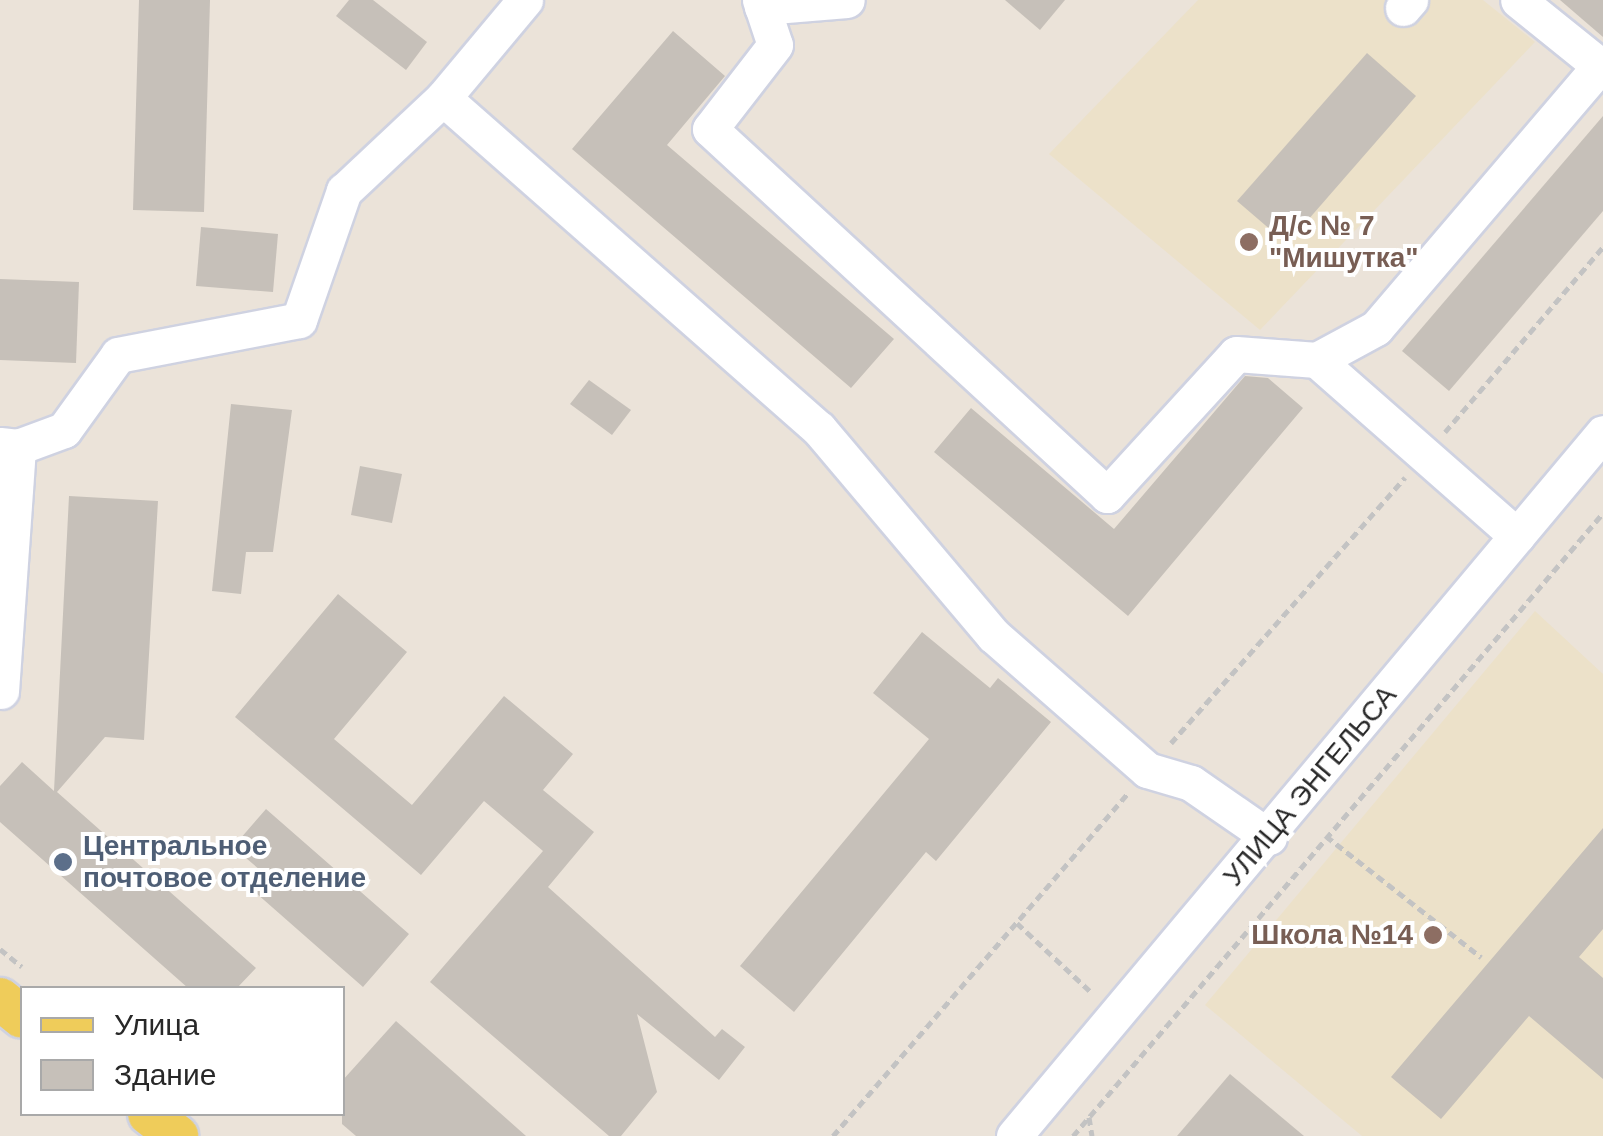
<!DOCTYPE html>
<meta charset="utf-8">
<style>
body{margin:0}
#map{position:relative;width:1603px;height:1136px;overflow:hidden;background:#ebe3d9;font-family:Arial,sans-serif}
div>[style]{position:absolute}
.education>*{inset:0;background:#ece1c9}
.building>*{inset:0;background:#c6c0b9}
.path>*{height:5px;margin-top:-2.5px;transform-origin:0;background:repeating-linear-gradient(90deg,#c3c3c3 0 8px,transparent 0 13px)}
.roads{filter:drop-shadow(2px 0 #cfd2e1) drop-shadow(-2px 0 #cfd2e1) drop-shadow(0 2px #cfd2e1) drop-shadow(0 -2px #cfd2e1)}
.minor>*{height:35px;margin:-17.5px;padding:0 17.5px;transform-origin:17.5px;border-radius:17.5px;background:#fff}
.major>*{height:42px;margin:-21px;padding:0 21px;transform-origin:21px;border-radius:21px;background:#efcc5a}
.dots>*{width:28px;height:28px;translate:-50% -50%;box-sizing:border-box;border:5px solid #fff;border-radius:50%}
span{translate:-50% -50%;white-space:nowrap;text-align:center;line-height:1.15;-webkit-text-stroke:8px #fff;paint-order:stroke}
.education-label{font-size:28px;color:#785e54;font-weight:700}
.left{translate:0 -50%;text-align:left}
.right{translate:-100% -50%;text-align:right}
.street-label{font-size:28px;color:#282828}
.service-label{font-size:28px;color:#4e5e75;font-weight:700}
.legend{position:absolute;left:20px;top:986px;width:325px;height:130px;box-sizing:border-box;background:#fff;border:2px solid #a9a9a9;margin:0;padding:12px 18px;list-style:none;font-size:30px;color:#282828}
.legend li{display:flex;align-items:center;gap:20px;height:50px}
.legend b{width:50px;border:2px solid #a9a9a9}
</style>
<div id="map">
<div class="education">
<i style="clip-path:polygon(1198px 0,1483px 0,1535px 42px,1260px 330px,1049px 154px)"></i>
<i style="clip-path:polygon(1535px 611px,1603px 674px,1603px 1136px,1362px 1136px,1205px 1005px)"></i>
</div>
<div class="building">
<i style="clip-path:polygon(139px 0,210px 0,204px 212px,133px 210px)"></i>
<i style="clip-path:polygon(349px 0,373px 0,427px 42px,406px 70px,336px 16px)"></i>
<i style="clip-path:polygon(1005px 0,1065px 0,1040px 30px)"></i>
<i style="clip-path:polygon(1560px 0,1603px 0,1603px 37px)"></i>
<i style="clip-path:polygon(673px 31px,725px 76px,667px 145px,894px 339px,851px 388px,572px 149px)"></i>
<i style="clip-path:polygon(1367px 53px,1416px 96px,1287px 244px,1237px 201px)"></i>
<i style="clip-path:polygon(1603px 116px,1603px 211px,1449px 391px,1402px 351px)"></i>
<i style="clip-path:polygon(201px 227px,278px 234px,273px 292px,196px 286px)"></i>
<i style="clip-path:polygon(0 279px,79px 282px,76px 363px,0 360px)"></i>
<i style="clip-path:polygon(1245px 376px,1268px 378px,1303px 408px,1128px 616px,934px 452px,971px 408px,1114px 529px)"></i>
<i style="clip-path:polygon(589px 380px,631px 410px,612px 435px,570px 404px)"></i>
<i style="clip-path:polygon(231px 404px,292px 410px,273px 552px,246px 552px,241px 594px,212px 591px)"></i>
<i style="clip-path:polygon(360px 466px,402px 474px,392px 523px,351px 515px)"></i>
<i style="clip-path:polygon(69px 496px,158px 501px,144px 740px,105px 737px,57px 792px,256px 968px,237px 988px,188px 988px,0 822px,0 786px,22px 762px,54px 791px)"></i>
<i style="clip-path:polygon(338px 594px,407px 652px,334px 739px,412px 805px,504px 696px,573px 754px,543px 790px,594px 832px,548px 887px,715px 1037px,722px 1029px,745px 1047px,719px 1080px,637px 1014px,657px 1092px,621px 1136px,609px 1136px,430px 982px,543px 851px,484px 801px,421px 875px,235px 717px)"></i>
<i style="clip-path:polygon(922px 632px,990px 688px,998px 678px,1051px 722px,936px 861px,926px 852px,794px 1012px,740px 966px,929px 739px,873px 693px)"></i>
<i style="clip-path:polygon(266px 809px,409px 934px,363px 987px,247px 885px,260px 870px,233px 847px)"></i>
<i style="clip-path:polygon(1603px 828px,1603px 929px,1579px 957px,1603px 978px,1603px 1079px,1529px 1016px,1441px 1119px,1391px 1077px)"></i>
<i style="clip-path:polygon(396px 1021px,526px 1136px,356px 1136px,342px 1124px,342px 1081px)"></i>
<i style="clip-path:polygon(1230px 1074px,1304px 1136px,1177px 1136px)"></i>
</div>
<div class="path">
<i style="left:1445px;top:432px;width:243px;rotate:-49.5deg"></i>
<i style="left:1171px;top:743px;width:354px;rotate:-48.6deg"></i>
<i style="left:1326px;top:836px;width:197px;rotate:38deg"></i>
<i style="left:1017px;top:923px;width:101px;rotate:43deg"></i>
<i style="left:0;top:949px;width:28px;rotate:39deg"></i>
<i style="left:1089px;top:1117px;width:19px;rotate:81deg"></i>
<i style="left:833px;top:1136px;width:452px;rotate:-49.3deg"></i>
<i style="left:1073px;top:1136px;width:818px;rotate:-49.61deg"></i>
</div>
<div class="roads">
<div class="minor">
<i style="left:760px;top:0;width:47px;rotate:71.6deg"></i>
<i style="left:775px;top:45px;width:106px;rotate:127.7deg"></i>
<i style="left:710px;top:129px;width:540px;rotate:42.67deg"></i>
<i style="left:1107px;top:495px;width:191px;rotate:-47.5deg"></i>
<i style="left:1236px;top:354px;width:81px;rotate:4.2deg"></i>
<i style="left:762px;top:7px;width:85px;rotate:-4.7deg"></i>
<i style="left:1403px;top:8px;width:11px;rotate:-49deg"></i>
<i style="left:443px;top:98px;width:501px;rotate:41.36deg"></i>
<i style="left:819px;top:429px;width:270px;rotate:49.8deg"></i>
<i style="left:993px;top:635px;width:205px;rotate:41.2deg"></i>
<i style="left:1147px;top:770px;width:46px;rotate:16.5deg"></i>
<i style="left:1191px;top:783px;width:95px;rotate:34.7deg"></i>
<i style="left:0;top:445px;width:18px;rotate:6deg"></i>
<i style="left:18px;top:447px;width:49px;rotate:-20.3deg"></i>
<i style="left:64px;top:430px;width:92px;rotate:-54.2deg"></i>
<i style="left:118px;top:355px;width:184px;rotate:-10.9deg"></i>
<i style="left:299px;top:320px;width:137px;rotate:-70.8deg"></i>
<i style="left:344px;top:191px;width:136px;rotate:-43.2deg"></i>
<i style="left:443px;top:98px;width:128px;rotate:-50.1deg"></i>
<i style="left:1517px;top:536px;width:266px;rotate:-138.7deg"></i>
<i style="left:1317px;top:360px;width:67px;rotate:-28.5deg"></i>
<i style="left:1376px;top:328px;width:345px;rotate:-49.5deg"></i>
<i style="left:1600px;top:66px;width:105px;rotate:-141.2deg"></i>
<i style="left:1px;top:691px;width:245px;rotate:-86deg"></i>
<i style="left:1014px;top:1136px;width:917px;rotate:-50.04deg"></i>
</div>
<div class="major">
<i style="left:0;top:999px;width:28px;rotate:39deg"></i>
<i style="left:149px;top:1114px;width:36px;rotate:38deg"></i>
</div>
</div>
<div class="dots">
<i style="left:1249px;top:242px;background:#8d6e63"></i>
<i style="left:63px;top:862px;background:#5c6f8a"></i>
<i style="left:1433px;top:935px;background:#8d6e63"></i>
</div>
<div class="education-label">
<span class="left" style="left:1269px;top:242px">Д/с № 7<br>"Мишутка"</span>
<span class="right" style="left:1413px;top:935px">Школа №14</span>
</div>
<div class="street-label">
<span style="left:1310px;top:786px;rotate:-50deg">УЛИЦА ЭНГЕЛЬСА</span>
</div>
<div class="service-label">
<span class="left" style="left:83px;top:862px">Центральное<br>почтовое отделение</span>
</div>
<ul class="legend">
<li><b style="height:12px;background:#efcc5a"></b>Улица</li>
<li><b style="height:28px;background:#c6c0b9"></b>Здание</li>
</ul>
</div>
